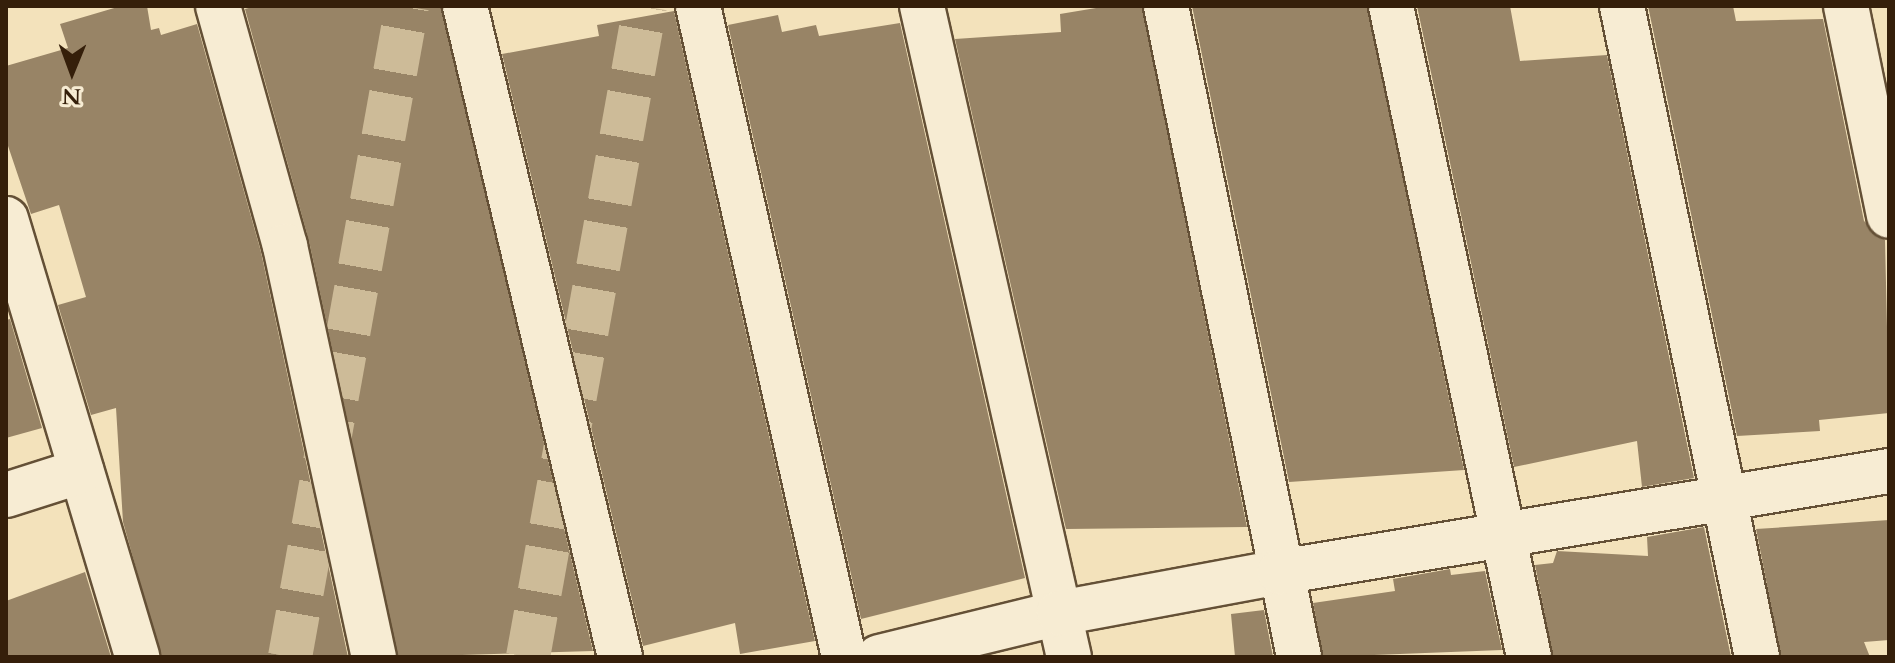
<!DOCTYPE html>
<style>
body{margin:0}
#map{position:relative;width:1895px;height:663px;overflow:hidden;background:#f3e2bb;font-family:Cardo,serif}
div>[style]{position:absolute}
.building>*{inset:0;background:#988466}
.primary-tunnel>*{height:44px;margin-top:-22px;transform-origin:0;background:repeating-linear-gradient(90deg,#cdbb98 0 44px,transparent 0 66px)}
.roads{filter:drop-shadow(2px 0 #645036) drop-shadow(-2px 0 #645036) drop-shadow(0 2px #645036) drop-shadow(0 -2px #645036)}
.minor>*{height:44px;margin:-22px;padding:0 22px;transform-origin:22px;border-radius:22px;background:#f7ecd3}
.tertiary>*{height:44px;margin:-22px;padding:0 22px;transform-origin:22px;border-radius:22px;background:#f7ecd3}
span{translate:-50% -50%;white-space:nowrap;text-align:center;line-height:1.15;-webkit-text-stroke:8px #f7ecd3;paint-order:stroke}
.frame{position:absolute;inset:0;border:8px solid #351f0a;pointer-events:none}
.north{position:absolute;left:32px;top:32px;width:80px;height:80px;-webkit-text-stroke:6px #f7ecd3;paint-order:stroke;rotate:181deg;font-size:22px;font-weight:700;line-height:32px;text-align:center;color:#351f0a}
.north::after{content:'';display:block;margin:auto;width:28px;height:36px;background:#351f0a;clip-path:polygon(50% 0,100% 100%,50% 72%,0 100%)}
</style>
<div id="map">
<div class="building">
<i style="clip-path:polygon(121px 6px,147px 6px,151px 30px,159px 28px,161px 35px,197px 24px,261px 252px,348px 657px,161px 657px,123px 522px,116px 408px,91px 415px,58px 305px,86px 297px,59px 205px,31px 214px,6px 140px,6px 66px,68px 48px,60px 24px)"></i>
<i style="clip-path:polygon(256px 6px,441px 6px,593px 651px,398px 657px,309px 241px,245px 9px)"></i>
<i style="clip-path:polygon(1108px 6px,1142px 6px,1247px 527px,1066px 529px,955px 39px,1061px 32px,1060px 14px)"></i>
<i style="clip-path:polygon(1192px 6px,1367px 6px,1464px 470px,1289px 482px)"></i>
<i style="clip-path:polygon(1417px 6px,1510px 6px,1520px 61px,1607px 55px,1694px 478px,1642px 487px,1637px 441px,1514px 467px)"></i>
<i style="clip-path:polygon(1648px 6px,1733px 6px,1736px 21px,1823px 19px,1864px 221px,1885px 240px,1889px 413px,1819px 420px,1820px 431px,1737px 436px)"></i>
<i style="clip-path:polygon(674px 11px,815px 641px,740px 654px,735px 623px,643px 646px,502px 54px,599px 36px,597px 25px)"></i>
<i style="clip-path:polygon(778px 15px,782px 32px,816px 25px,819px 36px,900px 23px,1025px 578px,861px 619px,728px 25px)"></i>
<i style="clip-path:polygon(10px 319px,42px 428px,6px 438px,6px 320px)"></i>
<i style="clip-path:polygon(1889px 520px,1889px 640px,1864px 642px,1870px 657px,1781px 657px,1756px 529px)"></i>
<i style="clip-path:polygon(1704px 527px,1731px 657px,1553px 657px,1535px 565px,1553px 563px,1557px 551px,1648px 556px,1647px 537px)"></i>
<i style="clip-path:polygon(1450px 569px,1451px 575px,1485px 571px,1502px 650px,1323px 657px,1313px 603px,1395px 591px,1393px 579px)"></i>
<i style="clip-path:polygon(85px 572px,111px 657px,6px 657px,6px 601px)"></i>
<i style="clip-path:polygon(1264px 610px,1273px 657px,1235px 657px,1231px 614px)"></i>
</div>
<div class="primary-tunnel">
<i style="left:290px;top:657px;width:661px;rotate:-79.81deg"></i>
<i style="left:528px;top:657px;width:661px;rotate:-79.81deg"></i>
</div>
<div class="roads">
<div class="minor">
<i style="left:218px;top:6px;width:249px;rotate:74.4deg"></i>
<i style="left:285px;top:246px;width:421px;rotate:77.8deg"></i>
<i style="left:465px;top:6px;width:669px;rotate:76.61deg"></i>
<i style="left:698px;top:6px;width:667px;rotate:77.36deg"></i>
<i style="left:922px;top:6px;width:667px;rotate:77.28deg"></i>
<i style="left:1166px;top:6px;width:664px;rotate:78.45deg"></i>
<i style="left:1391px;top:6px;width:665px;rotate:78.03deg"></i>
<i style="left:1622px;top:6px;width:665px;rotate:78.28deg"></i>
<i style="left:1846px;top:6px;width:214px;rotate:78.4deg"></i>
<i style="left:6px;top:219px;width:457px;rotate:73.3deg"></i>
<i style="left:6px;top:495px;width:79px;rotate:-17.7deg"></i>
</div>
<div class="tertiary">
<i style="left:879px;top:657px;width:185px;rotate:-13.7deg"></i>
<i style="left:1059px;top:613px;width:225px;rotate:-10.5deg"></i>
<i style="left:1280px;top:572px;width:617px;rotate:-9.42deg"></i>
</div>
</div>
<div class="frame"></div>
<div class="north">N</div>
</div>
